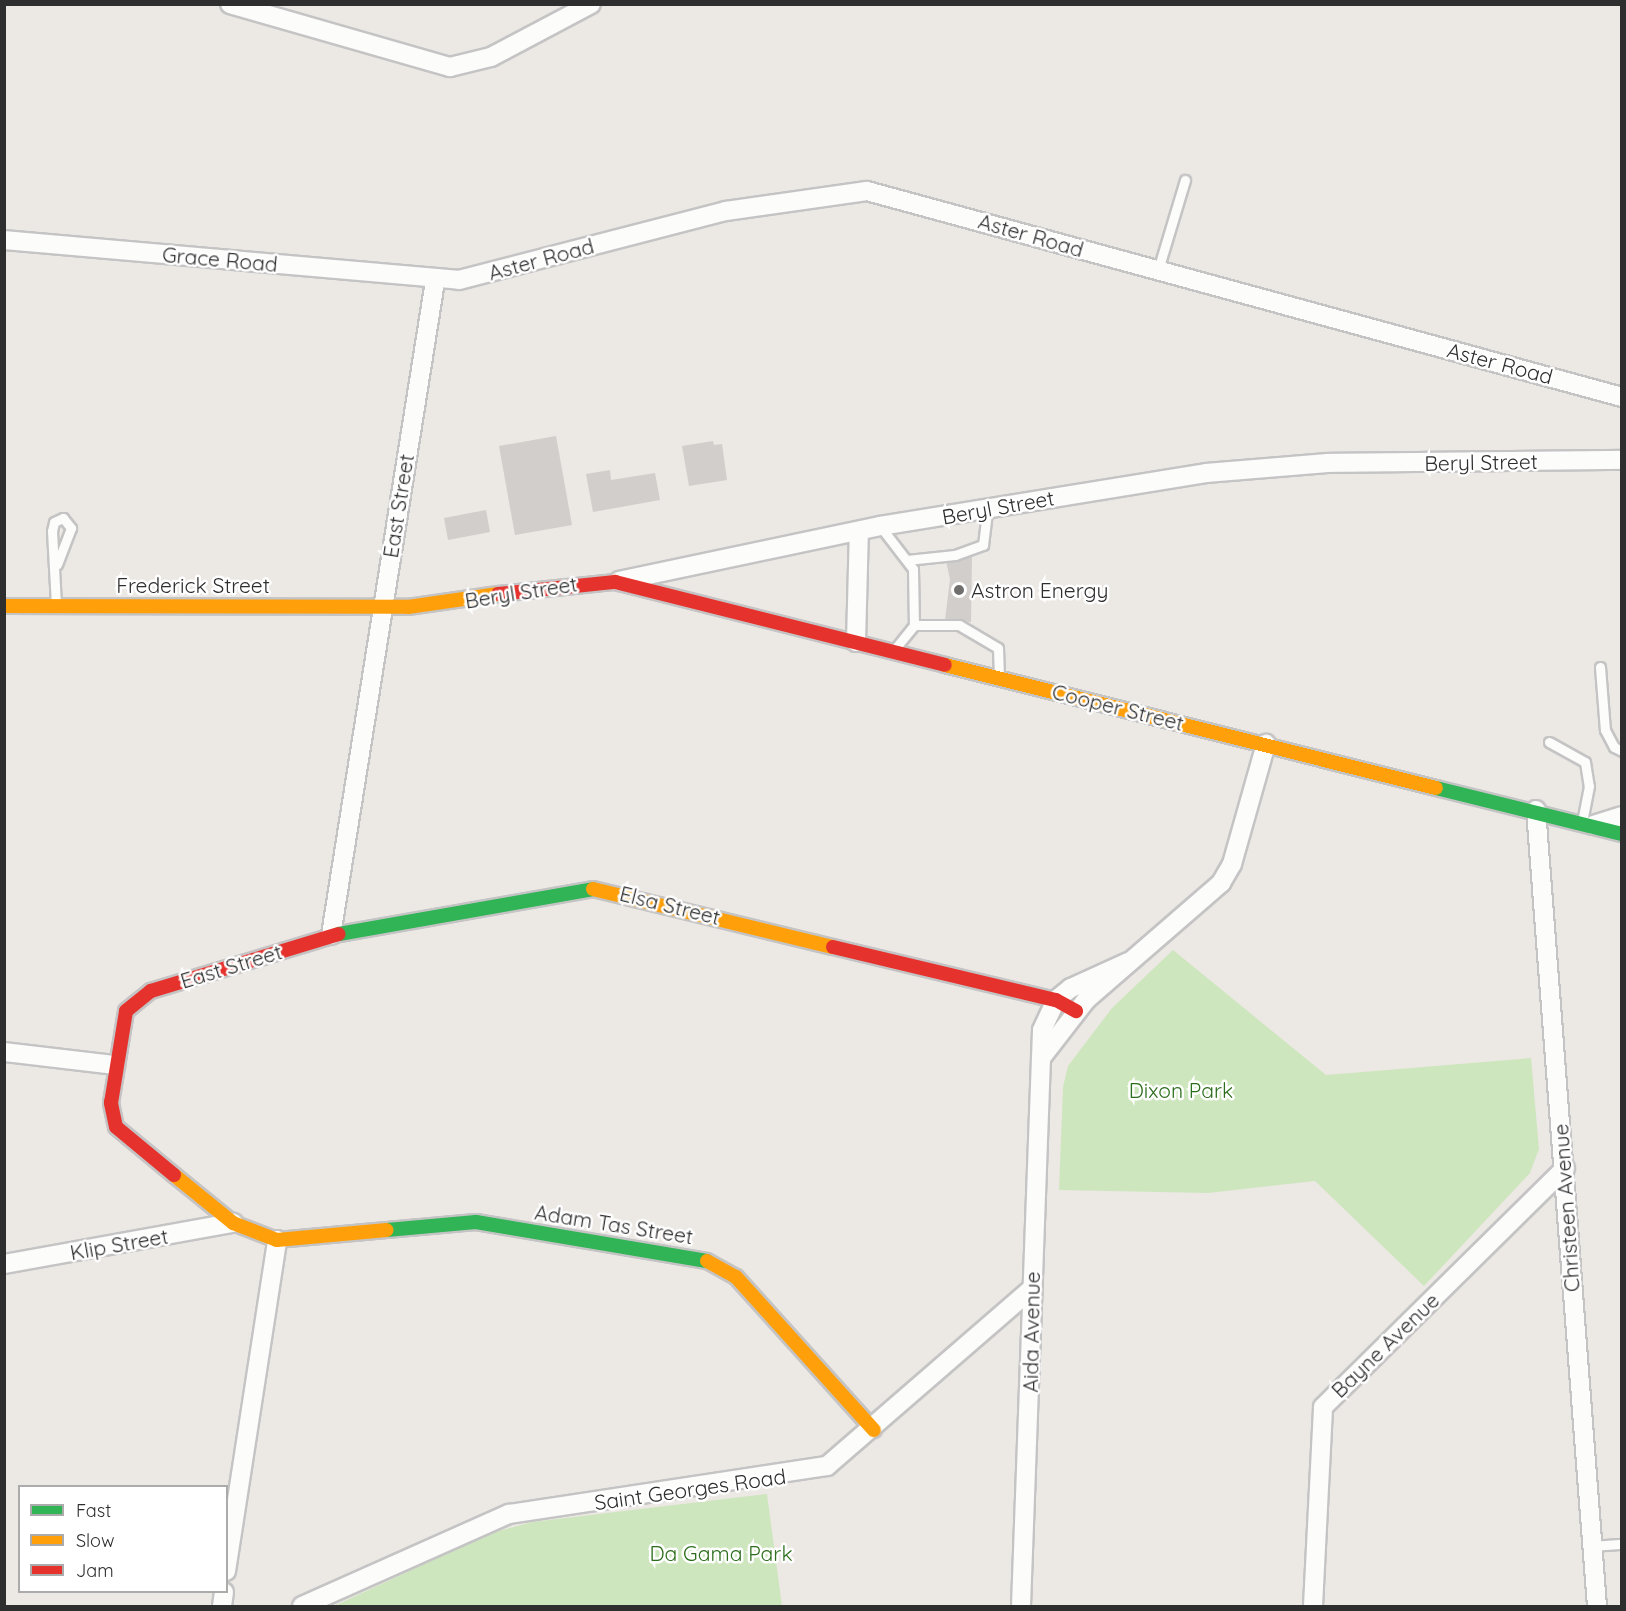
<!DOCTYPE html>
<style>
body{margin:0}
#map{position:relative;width:1626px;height:1611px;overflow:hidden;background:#ece8e4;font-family:Quicksand,sans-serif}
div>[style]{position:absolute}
.green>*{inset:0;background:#cee6be}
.building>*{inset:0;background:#d1cecb}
.roads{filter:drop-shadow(2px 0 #c5c4c5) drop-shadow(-2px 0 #c5c4c5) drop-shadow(0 2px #c5c4c5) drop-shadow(0 -2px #c5c4c5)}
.lane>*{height:9px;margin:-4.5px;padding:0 4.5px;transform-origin:4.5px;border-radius:4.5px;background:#fcfcfb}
.street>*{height:18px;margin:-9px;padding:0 9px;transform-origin:9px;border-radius:9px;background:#fcfcfb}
.fast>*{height:14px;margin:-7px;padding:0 7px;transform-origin:7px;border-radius:7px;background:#30b455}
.slow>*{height:14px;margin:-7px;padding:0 7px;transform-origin:7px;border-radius:7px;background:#ff9f0a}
.jam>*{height:14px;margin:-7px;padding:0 7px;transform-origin:7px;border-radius:7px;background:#e5322d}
.dots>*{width:16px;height:16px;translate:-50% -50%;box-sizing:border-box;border:3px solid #fff;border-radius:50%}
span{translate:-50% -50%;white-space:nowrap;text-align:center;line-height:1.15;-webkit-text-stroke:5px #fff;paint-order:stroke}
.street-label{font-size:21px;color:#2e2e2e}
.poi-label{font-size:21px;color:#2e2e2e}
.left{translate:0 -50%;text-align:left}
.park-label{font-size:21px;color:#2c6e1b}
.frame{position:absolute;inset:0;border:6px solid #2e2e2e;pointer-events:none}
.legend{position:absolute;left:18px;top:1485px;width:210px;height:108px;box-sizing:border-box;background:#fff;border:2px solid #ababab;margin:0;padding:8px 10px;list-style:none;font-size:18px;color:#2e2e2e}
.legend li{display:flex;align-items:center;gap:12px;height:30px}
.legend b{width:30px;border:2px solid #ababab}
</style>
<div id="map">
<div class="green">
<i style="clip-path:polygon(1173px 950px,1326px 1075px,1531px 1058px,1539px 1149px,1530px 1173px,1424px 1286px,1315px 1181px,1208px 1193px,1059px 1190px,1063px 1087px,1068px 1066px,1112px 1008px)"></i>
<i style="clip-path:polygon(767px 1494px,782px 1606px,334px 1606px,491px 1533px,532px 1522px)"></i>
</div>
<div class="building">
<i style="clip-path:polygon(556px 436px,572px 525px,515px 535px,499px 446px)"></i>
<i style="clip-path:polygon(713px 441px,714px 445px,722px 444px,727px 480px,689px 486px,682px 446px)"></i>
<i style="clip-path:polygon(610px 470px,611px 480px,655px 473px,660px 500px,593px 512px,586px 474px)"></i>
<i style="clip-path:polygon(486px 510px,490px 532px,448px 540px,444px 518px)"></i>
<i style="clip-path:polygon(972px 557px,971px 622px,945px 620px,950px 579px,946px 561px)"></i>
</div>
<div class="roads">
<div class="lane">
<i style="left:1158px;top:270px;width:94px;rotate:-73.3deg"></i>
<i style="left:880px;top:526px;width:54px;rotate:52.5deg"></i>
<i style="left:913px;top:569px;width:56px;rotate:89deg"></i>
<i style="left:907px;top:560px;width:48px;rotate:-5.9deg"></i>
<i style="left:955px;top:555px;width:30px;rotate:-20deg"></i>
<i style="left:983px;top:545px;width:35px;rotate:-83deg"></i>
<i style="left:56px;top:605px;width:74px;rotate:-93.1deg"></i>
<i style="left:52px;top:531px;width:9px;rotate:-77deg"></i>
<i style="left:54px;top:522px;width:10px;rotate:-24deg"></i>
<i style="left:63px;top:518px;width:13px;rotate:51deg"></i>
<i style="left:71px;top:528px;width:39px;rotate:111deg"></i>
<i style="left:894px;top:650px;width:32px;rotate:-51deg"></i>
<i style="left:914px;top:625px;width:45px"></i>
<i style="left:959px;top:625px;width:45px;rotate:30.5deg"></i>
<i style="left:998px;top:648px;width:27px;rotate:88deg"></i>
<i style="left:1600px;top:667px;width:63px;rotate:85.5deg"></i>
<i style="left:1605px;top:730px;width:19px;rotate:62deg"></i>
<i style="left:1614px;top:747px;width:9px;rotate:27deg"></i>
<i style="left:1549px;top:742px;width:41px;rotate:29.1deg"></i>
<i style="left:1585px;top:762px;width:24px;rotate:81deg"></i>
<i style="left:1589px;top:786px;width:36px;rotate:101deg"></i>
<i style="left:1592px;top:1546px;width:30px;rotate:-4deg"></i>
</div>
<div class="street">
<i style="left:230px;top:4px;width:229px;rotate:16deg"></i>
<i style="left:450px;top:67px;width:42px;rotate:-13.7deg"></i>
<i style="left:491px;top:57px;width:113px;rotate:-27.9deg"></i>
<i style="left:4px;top:240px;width:457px;rotate:5deg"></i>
<i style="left:459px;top:280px;width:276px;rotate:-14.5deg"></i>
<i style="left:726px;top:211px;width:142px;rotate:-8.1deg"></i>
<i style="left:867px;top:191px;width:783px;rotate:15.26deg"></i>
<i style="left:619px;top:581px;width:267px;rotate:-11.9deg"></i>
<i style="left:880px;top:526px;width:330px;rotate:-9.2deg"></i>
<i style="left:1206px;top:473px;width:122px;rotate:-4.7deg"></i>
<i style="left:1328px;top:463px;width:294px;rotate:-0.6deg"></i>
<i style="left:856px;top:642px;width:111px;rotate:-88.5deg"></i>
<i style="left:1536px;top:810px;width:798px;rotate:85.62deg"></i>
<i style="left:1593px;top:825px;width:30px;rotate:-17deg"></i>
<i style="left:331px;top:935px;width:662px;rotate:-80.96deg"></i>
<i style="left:4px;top:1052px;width:112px;rotate:6.7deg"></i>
<i style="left:1041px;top:1058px;width:73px;rotate:-52.2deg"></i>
<i style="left:1086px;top:1000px;width:179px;rotate:-40.9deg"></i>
<i style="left:1221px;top:883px;width:22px;rotate:-60deg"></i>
<i style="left:1232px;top:864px;width:125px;rotate:-74.2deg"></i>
<i style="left:4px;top:1264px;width:233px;rotate:-10.2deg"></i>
<i style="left:226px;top:1571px;width:335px;rotate:-81.2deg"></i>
<i style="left:222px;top:1606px;width:14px;rotate:-82deg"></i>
<i style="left:302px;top:1606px;width:227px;rotate:-24deg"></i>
<i style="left:509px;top:1514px;width:322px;rotate:-8.6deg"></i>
<i style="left:827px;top:1466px;width:270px;rotate:-40.9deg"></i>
<i style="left:1021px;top:1606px;width:576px;rotate:-87.91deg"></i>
<i style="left:1042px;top:1030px;width:33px;rotate:-65deg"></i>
<i style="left:1056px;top:1000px;width:19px;rotate:-39deg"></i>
<i style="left:1071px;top:988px;width:63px;rotate:-24.5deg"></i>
<i style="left:1313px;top:1606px;width:199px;rotate:-87.1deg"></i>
<i style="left:1323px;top:1407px;width:340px;rotate:-44.6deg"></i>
</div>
<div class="fast">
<i style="left:1436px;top:788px;width:192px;rotate:13.9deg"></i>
<i style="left:339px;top:934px;width:258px;rotate:-10deg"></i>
<i style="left:387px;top:1230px;width:89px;rotate:-5.1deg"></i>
<i style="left:476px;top:1222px;width:234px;rotate:9.6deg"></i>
</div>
<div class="slow">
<i style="left:4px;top:606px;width:404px;rotate:0.1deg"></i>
<i style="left:408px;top:607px;width:91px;rotate:-8.2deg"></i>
<i style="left:945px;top:665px;width:506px;rotate:14.06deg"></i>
<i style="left:593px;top:889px;width:247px;rotate:13.6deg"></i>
<i style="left:174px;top:1175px;width:76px;rotate:39.1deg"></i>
<i style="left:233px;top:1223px;width:47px;rotate:21.1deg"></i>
<i style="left:277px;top:1240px;width:110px;rotate:-5.2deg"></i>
<i style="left:707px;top:1261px;width:33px;rotate:29deg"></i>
<i style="left:736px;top:1277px;width:206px;rotate:48deg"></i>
</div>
<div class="jam">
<i style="left:498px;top:594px;width:118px;rotate:-5.9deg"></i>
<i style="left:615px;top:582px;width:340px;rotate:14.1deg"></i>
<i style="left:833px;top:947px;width:229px;rotate:13.4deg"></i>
<i style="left:1056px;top:1000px;width:23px;rotate:29deg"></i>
<i style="left:174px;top:1175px;width:75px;rotate:-140.4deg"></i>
<i style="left:116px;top:1127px;width:25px;rotate:-102deg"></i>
<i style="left:111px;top:1103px;width:93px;rotate:-80.7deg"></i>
<i style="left:126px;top:1011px;width:32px;rotate:-39deg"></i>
<i style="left:151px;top:991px;width:196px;rotate:-16.9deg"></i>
</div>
</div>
<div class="dots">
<i style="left:959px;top:590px;background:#706f6e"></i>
</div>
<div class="street-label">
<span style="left:1031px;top:235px;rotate:16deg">Aster Road</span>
<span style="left:220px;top:259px;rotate:5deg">Grace Road</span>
<span style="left:541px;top:259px;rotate:-15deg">Aster Road</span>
<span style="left:1500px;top:363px;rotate:15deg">Aster Road</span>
<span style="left:1481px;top:462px;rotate:-1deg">Beryl Street</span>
<span style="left:398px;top:506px;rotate:-81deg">East Street</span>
<span style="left:998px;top:507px;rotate:-10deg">Beryl Street</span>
<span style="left:193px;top:585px">Frederick Street</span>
<span style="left:521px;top:592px;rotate:-9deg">Beryl Street</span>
<span style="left:1118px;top:707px;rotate:14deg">Cooper Street</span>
<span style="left:670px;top:905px;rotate:14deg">Elsa Street</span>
<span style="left:231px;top:966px;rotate:-17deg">East Street</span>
<span style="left:1566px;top:1208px;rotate:-94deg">Christeen Avenue</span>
<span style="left:614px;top:1224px;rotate:9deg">Adam Tas Street</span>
<span style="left:119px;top:1244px;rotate:-10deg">Klip Street</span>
<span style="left:1031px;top:1332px;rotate:-89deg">Aida Avenue</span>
<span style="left:1385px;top:1345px;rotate:-44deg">Bayne Avenue</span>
<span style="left:690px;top:1489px;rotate:-8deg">Saint Georges Road</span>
</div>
<div class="poi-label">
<span class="left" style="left:971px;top:590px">Astron Energy</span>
</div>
<div class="park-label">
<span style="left:1181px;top:1090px">Dixon Park</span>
<span style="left:721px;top:1553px">Da Gama Park</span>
</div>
<div class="frame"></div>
<ul class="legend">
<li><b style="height:8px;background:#30b455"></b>Fast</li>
<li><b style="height:8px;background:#ff9f0a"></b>Slow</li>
<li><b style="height:8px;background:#e5322d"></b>Jam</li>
</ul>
</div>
